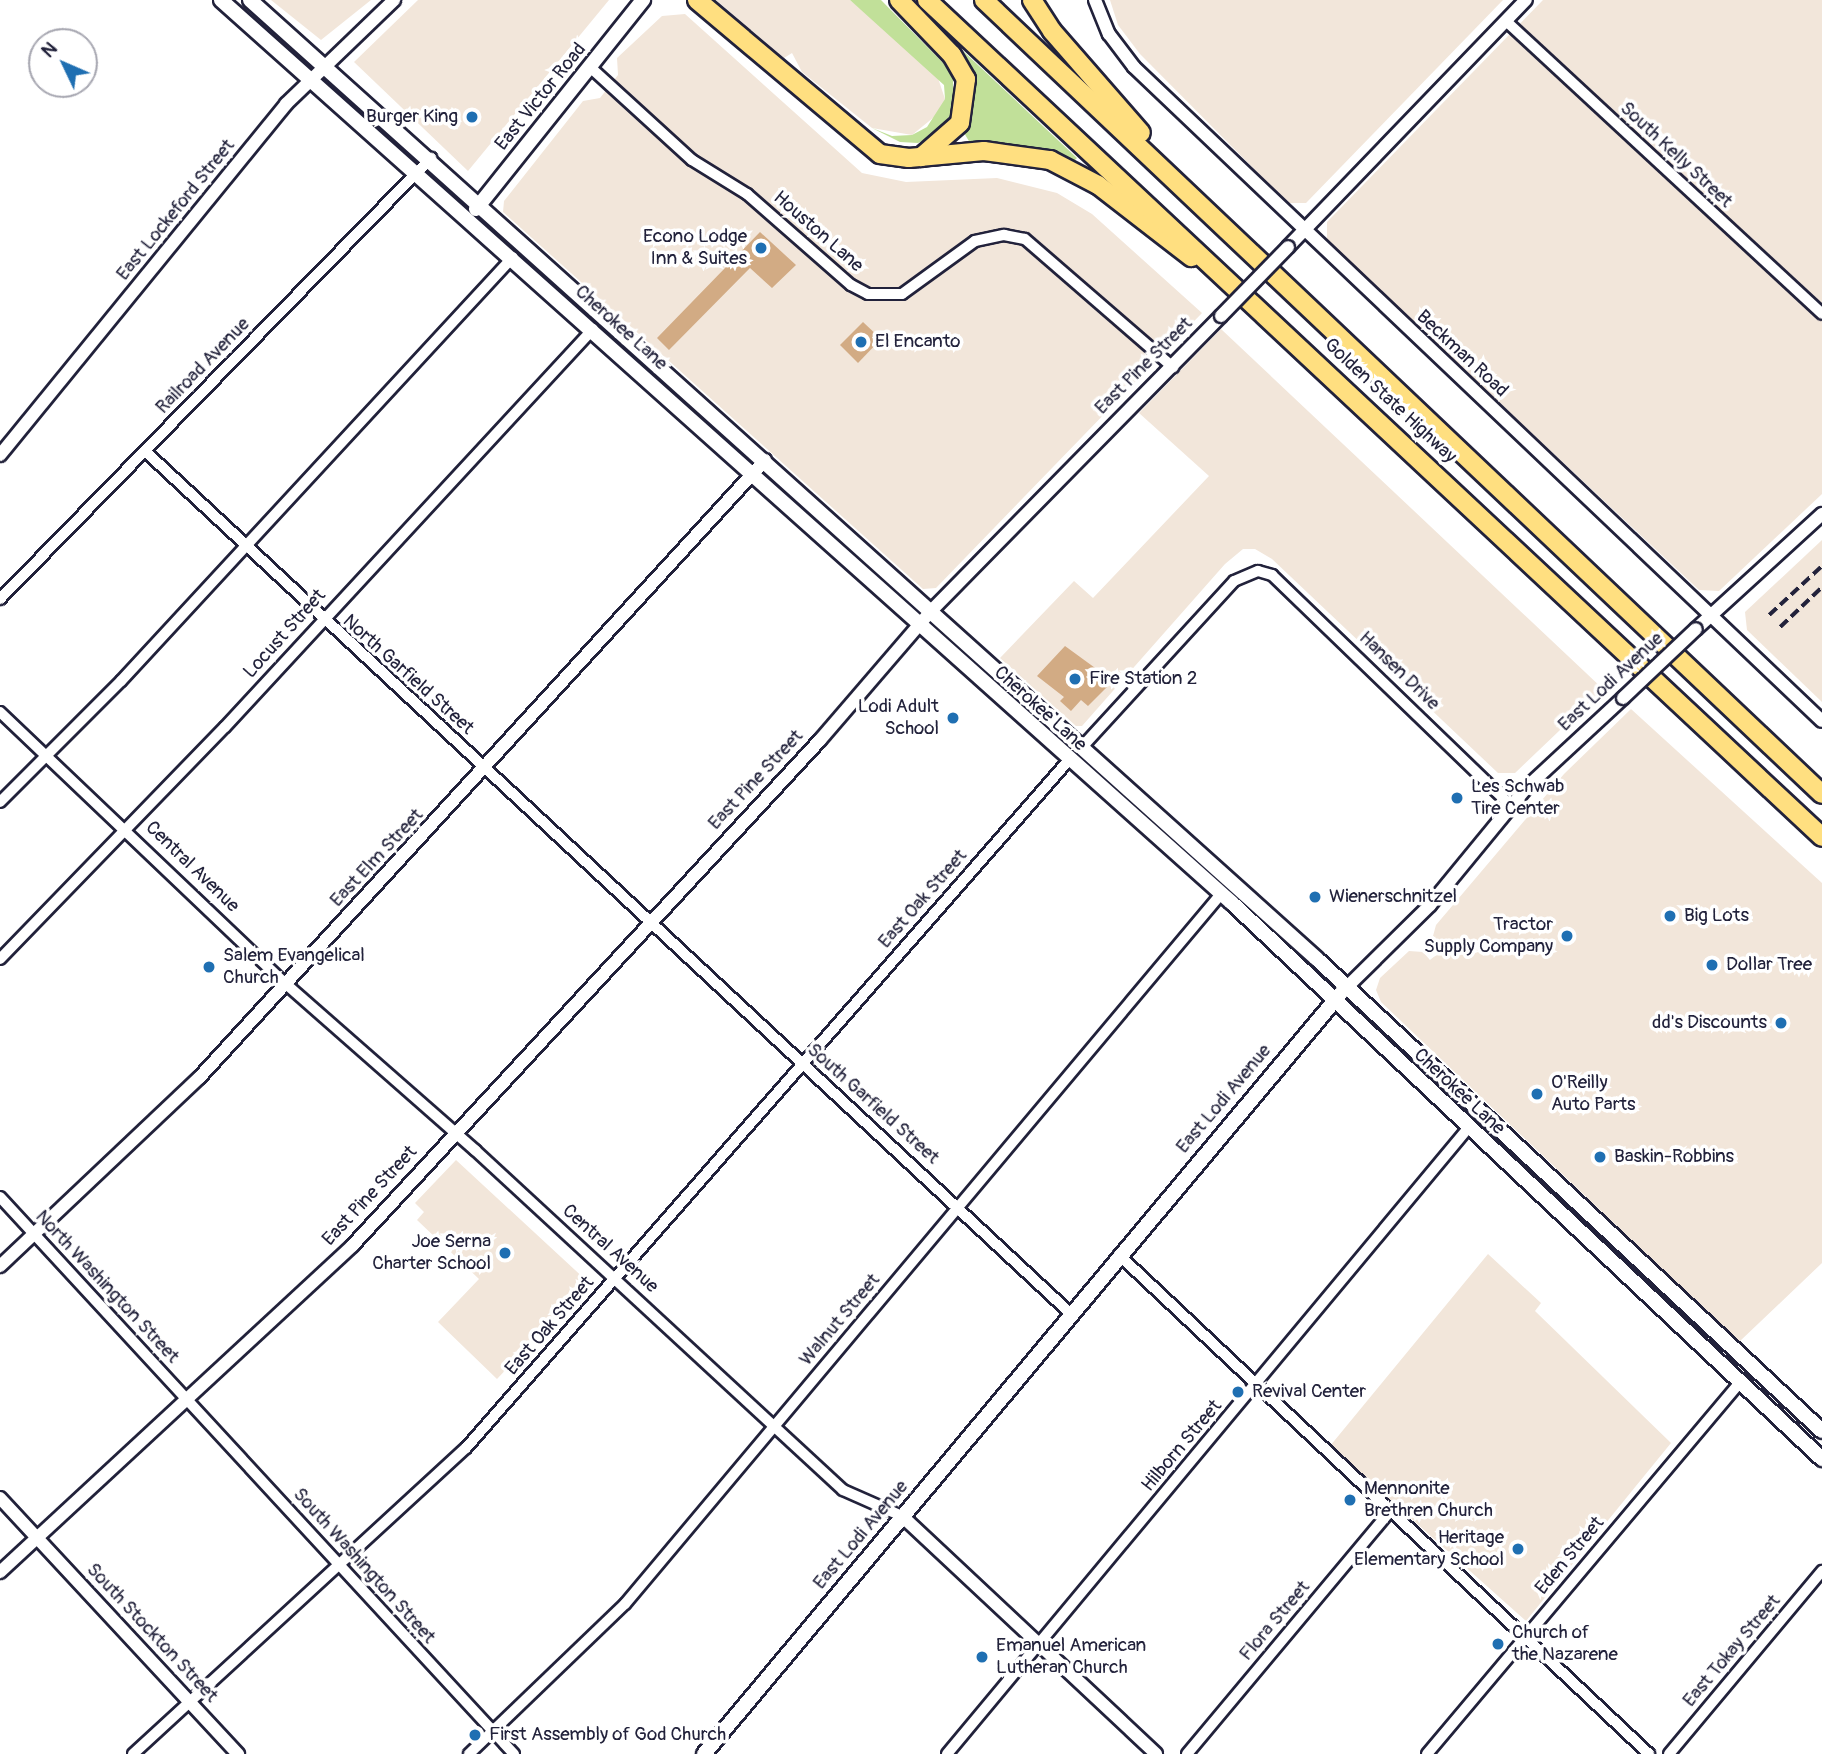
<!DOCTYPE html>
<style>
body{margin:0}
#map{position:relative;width:1822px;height:1754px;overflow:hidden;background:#fff;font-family:Pangolin,sans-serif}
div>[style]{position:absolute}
.built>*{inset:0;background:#f2e6da}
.green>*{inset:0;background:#c1e099}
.building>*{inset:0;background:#d2ab84}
.roads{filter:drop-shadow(2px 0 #22223b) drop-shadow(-2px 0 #22223b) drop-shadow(0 2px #22223b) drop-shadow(0 -2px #22223b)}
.minor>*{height:10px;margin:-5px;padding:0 5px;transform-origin:5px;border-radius:5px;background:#fff}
.tertiary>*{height:12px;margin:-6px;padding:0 6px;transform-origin:6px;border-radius:6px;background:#fff}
.secondary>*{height:14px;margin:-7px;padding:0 7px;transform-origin:7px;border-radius:7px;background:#fff}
.motorway>*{height:18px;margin:-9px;padding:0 9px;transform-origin:9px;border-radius:9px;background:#ffdf80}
.rail>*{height:3.5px;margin-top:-1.75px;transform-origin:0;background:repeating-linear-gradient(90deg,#22223b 0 10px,transparent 0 15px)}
.bridges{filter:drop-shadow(2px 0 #22223b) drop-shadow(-2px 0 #22223b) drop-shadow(0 2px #22223b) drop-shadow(0 -2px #22223b)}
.tertiary-bridge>*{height:12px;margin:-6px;padding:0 6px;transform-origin:6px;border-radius:6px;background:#fff}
.dots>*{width:19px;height:19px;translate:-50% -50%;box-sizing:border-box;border:4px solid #fff;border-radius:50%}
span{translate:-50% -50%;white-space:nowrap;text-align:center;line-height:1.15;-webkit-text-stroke:7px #fff;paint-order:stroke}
.street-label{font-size:19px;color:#22223b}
.poi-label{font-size:19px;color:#22223b}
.right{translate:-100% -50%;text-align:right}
.left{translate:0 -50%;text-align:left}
.north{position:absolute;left:28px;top:28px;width:70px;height:70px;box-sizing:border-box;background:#fff;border:2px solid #a7a7b1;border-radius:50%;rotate:314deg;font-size:19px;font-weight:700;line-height:28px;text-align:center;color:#22223b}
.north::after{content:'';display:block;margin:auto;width:24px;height:32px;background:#1f6fb2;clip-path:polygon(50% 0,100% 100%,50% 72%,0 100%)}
</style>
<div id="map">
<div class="built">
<i style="clip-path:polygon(271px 0,371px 0,321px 40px)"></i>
<i style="clip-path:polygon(418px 0,609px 0,468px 171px,354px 62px)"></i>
<i style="clip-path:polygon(716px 0,850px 0,936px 72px,945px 99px,939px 113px,912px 135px,872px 128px,802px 72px,792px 53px,784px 58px)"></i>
<i style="clip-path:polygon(1110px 0,1503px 0,1306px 203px,1288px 203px,1140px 54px,1118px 25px)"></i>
<i style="clip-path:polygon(1543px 0,1822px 0,1822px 494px,1719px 591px,1699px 590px,1327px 241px,1327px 222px)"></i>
<i style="clip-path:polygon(685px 14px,862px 173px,906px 182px,997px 178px,1057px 193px,1092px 214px,1202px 313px,936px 588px,923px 589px,503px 212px,504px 201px,583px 101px,600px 98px,618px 75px,617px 58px,662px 16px)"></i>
<i style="clip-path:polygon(1221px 329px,1603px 689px,1515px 773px,1498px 773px,1272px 559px,1255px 549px,1243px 549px,1225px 564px,1082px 726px,1076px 726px,1000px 658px,1074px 581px,1093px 598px,1209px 476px,1139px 413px)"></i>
<i style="clip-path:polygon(1822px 540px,1822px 702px,1747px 630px,1745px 612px)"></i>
<i style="clip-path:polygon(1631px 709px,1822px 883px,1822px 1263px,1739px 1342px,1381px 1002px,1376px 990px,1380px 978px,1409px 951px,1423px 952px,1430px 960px,1442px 950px,1433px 936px,1436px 925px,1564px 774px)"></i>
<i style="clip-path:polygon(456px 1160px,588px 1282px,497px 1379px,438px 1322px,479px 1279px,417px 1220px,424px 1212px,415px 1203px)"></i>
<i style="clip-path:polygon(1488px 1254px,1541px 1303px,1535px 1311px,1671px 1443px,1526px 1621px,1330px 1446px)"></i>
</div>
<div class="green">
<i style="clip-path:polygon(850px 0,881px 0,953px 73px,953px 112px,934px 135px,918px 143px,900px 142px,872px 128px,892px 136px,912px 135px,927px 127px,945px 99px,944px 85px)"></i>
<i style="clip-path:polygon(945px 34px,1077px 158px,1072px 163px,1037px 148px,970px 143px,963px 131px,973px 109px,974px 88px,970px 71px)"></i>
</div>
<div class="building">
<i style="clip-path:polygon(760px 232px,796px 265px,772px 288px,750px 268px,669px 350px,657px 338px)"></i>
<i style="clip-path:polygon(863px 322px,881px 339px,858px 363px,840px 345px)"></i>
<i style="clip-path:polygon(1065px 646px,1113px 681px,1088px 706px,1081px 700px,1071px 711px,1060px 701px,1064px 697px,1037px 676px)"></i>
</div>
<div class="roads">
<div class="minor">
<i style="left:1506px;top:21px;width:431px;rotate:42.8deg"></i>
<i style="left:590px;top:67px;width:138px;rotate:42.4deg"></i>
<i style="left:692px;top:160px;width:65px;rotate:31.7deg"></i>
<i style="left:747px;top:194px;width:138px;rotate:41.2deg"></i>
<i style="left:851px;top:285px;width:19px;rotate:28deg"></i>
<i style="left:868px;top:294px;width:34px"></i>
<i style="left:902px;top:294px;width:90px;rotate:-36deg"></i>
<i style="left:975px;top:241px;width:30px;rotate:-12deg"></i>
<i style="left:1004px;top:235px;width:21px;rotate:11deg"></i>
<i style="left:1025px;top:239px;width:196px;rotate:40.9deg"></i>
<i style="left:145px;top:451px;width:1264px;rotate:42.98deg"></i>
<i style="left:0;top:599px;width:617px;rotate:-45.66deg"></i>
<i style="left:0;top:712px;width:395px;rotate:43.6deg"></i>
<i style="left:286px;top:984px;width:252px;rotate:41.3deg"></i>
<i style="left:475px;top:1150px;width:501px;rotate:42.74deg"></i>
<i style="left:843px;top:1490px;width:64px;rotate:23.8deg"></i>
<i style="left:1082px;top:747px;width:225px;rotate:-47.5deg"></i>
<i style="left:1234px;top:581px;width:26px;rotate:-23deg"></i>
<i style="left:1258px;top:571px;width:15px;rotate:16deg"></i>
<i style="left:1272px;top:575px;width:331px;rotate:44deg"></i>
<i style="left:0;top:802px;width:171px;rotate:-45deg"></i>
<i style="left:121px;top:681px;width:577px;rotate:-47.25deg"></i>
<i style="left:0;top:959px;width:323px;rotate:-45.9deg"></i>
<i style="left:225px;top:727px;width:542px;rotate:-47.24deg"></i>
<i style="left:0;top:1197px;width:758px;rotate:47.3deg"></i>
<i style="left:1119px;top:1255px;width:728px;rotate:43.27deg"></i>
<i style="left:133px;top:1754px;width:452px;rotate:-42.6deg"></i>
<i style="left:466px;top:1448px;width:913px;rotate:-48.77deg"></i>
<i style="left:469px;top:1754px;width:216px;rotate:-43.9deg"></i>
<i style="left:625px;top:1604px;width:927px;rotate:-49.99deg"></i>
<i style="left:947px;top:1754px;width:816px;rotate:-50.22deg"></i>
<i style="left:1187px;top:1754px;width:318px;rotate:-50.1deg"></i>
<i style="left:1427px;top:1754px;width:488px;rotate:-49.9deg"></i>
<i style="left:1669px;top:1754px;width:239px;rotate:-50.1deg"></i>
</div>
<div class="tertiary">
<i style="left:1095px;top:0;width:37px;rotate:68deg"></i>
<i style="left:1109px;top:34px;width:41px;rotate:52.9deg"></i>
<i style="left:1134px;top:67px;width:949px;rotate:43.55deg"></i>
<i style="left:1288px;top:247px;width:343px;rotate:-46.1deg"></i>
<i style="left:0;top:455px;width:453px;rotate:-50.8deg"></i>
<i style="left:286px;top:104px;width:150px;rotate:-43.9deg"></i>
<i style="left:1696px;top:629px;width:171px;rotate:-42.4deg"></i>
<i style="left:1348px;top:986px;width:115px;rotate:-44.6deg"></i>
<i style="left:1430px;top:905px;width:153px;rotate:-50.6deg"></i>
<i style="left:1527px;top:787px;width:131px;rotate:-42.8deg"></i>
<i style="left:0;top:1266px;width:274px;rotate:-43.4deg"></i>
<i style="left:199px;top:1078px;width:838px;rotate:-47.51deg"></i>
<i style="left:0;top:1498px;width:350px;rotate:47.1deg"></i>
<i style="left:902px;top:1516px;width:348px;rotate:43.1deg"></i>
<i style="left:0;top:1572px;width:480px;rotate:-42.8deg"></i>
<i style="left:352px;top:1246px;width:689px;rotate:-47.23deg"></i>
<i style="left:820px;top:740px;width:170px;rotate:-49.3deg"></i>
<i style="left:931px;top:611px;width:414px;rotate:-45.5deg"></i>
</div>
<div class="secondary">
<i style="left:221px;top:0;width:1356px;rotate:41.77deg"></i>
<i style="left:1232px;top:903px;width:811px;rotate:43.3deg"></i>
<i style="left:250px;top:0;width:1435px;rotate:41.95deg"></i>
<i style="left:1317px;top:959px;width:691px;rotate:43.07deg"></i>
<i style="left:476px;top:209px;width:268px;rotate:-51.4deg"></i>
<i style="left:704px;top:1754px;width:992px;rotate:-50.07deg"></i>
</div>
<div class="motorway">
<i style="left:697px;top:0;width:239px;rotate:40.1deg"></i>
<i style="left:880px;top:154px;width:29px;rotate:8deg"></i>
<i style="left:909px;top:158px;width:75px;rotate:-5.3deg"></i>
<i style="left:984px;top:151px;width:67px;rotate:7.8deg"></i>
<i style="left:1050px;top:160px;width:54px;rotate:27.5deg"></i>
<i style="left:1098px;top:185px;width:118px;rotate:37.7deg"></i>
<i style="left:899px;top:0;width:76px;rotate:46.1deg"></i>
<i style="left:952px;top:55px;width:28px;rotate:60deg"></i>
<i style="left:966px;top:79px;width:44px;rotate:97.8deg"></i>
<i style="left:960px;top:123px;width:52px;rotate:138.9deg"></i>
<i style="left:927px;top:0;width:1225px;rotate:43.08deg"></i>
<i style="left:984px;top:0;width:1154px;rotate:43.46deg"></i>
<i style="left:1032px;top:0;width:37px;rotate:57deg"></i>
<i style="left:1052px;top:31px;width:135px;rotate:48.9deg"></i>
</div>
</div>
<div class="rail">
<i style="left:1769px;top:615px;width:72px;rotate:-42.8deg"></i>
<i style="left:1780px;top:627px;width:58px;rotate:-43.6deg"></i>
</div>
<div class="bridges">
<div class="tertiary-bridge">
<i style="left:1221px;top:316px;width:96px;rotate:-45.8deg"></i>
<i style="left:1623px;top:698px;width:100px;rotate:-43.4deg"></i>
</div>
</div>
<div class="dots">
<i style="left:472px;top:117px;background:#1f6fb2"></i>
<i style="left:761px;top:248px;background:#1f6fb2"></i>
<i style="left:861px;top:342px;background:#1f6fb2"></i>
<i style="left:1075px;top:679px;background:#1f6fb2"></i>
<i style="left:953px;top:718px;background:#1f6fb2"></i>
<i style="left:1457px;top:798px;background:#1f6fb2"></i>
<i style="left:1315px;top:897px;background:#1f6fb2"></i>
<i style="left:1670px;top:916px;background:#1f6fb2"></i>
<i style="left:1567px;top:936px;background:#1f6fb2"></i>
<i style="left:1712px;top:965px;background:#1f6fb2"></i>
<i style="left:209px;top:967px;background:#1f6fb2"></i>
<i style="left:1781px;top:1023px;background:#1f6fb2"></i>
<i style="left:1537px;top:1094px;background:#1f6fb2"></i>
<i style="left:1600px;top:1157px;background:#1f6fb2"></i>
<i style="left:505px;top:1253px;background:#1f6fb2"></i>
<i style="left:1238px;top:1392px;background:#1f6fb2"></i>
<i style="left:1350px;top:1500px;background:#1f6fb2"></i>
<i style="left:1518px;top:1549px;background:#1f6fb2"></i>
<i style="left:1498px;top:1644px;background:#1f6fb2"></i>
<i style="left:982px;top:1657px;background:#1f6fb2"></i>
<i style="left:475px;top:1735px;background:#1f6fb2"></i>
</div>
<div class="street-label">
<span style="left:541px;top:97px;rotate:-51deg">East Victor Road</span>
<span style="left:1676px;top:155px;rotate:43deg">South Kelly Street</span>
<span style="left:176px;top:210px;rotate:-51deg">East Lockeford Street</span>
<span style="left:818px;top:232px;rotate:41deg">Houston Lane</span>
<span style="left:621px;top:328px;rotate:42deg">Cherokee Lane</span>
<span style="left:1462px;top:354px;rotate:43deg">Beckman Road</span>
<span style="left:203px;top:366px;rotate:-46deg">Railroad Avenue</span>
<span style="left:1144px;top:366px;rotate:-45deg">East Pine Street</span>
<span style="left:1390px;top:401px;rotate:43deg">Golden State Highway</span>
<span style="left:285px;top:634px;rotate:-48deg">Locust Street</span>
<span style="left:1399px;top:671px;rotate:44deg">Hansen Drive</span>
<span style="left:408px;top:675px;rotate:42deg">North Garfield Street</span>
<span style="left:1611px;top:682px;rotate:-43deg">East Lodi Avenue</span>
<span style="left:1040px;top:709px;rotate:42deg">Cherokee Lane</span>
<span style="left:756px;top:780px;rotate:-47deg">East Pine Street</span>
<span style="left:377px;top:858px;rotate:-47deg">East Elm Street</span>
<span style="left:192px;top:867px;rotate:44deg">Central Avenue</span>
<span style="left:923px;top:899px;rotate:-49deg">East Oak Street</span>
<span style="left:1459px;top:1092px;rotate:43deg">Cherokee Lane</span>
<span style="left:1224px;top:1099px;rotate:-50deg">East Lodi Avenue</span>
<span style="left:873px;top:1104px;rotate:42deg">South Garfield Street</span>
<span style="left:370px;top:1196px;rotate:-47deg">East Pine Street</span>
<span style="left:610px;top:1249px;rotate:42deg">Central Avenue</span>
<span style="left:107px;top:1287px;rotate:47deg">North Washington Street</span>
<span style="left:840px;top:1320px;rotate:-50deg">Walnut Street</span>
<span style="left:550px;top:1326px;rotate:-49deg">East Oak Street</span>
<span style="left:1182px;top:1446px;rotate:-50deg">Hilborn Street</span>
<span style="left:861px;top:1535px;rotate:-50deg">East Lodi Avenue</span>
<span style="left:1570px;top:1556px;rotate:-50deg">Eden Street</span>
<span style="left:364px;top:1566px;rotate:48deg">South Washington Street</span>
<span style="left:1275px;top:1621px;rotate:-50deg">Flora Street</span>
<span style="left:152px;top:1633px;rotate:47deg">South Stockton Street</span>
<span style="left:1732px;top:1651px;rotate:-50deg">East Tokay Street</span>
</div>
<div class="poi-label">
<span class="right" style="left:458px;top:117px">Burger King</span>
<span class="right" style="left:747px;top:248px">Econo Lodge<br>Inn &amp; Suites</span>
<span class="left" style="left:875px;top:342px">El Encanto</span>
<span class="left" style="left:1089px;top:679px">Fire Station 2</span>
<span class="right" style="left:939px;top:718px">Lodi Adult<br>School</span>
<span class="left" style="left:1471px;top:798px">Les Schwab<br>Tire Center</span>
<span class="left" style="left:1329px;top:897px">Wienerschnitzel</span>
<span class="left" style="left:1684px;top:916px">Big Lots</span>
<span class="right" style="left:1553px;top:936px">Tractor<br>Supply Company</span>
<span class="left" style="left:223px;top:967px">Salem Evangelical<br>Church</span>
<span class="left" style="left:1726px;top:965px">Dollar Tree</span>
<span class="right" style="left:1767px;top:1023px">dd's Discounts</span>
<span class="left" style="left:1551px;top:1094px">O'Reilly<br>Auto Parts</span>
<span class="left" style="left:1614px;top:1157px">Baskin-Robbins</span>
<span class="right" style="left:491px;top:1253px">Joe Serna<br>Charter School</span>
<span class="left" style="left:1252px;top:1392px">Revival Center</span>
<span class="left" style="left:1364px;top:1500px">Mennonite<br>Brethren Church</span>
<span class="right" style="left:1504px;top:1549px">Heritage<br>Elementary School</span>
<span class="left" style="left:1512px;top:1644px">Church of<br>the Nazarene</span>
<span class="left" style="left:996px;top:1657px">Emanuel American<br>Lutheran Church</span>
<span class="left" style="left:489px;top:1735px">First Assembly of God Church</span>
</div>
<div class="north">N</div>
</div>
